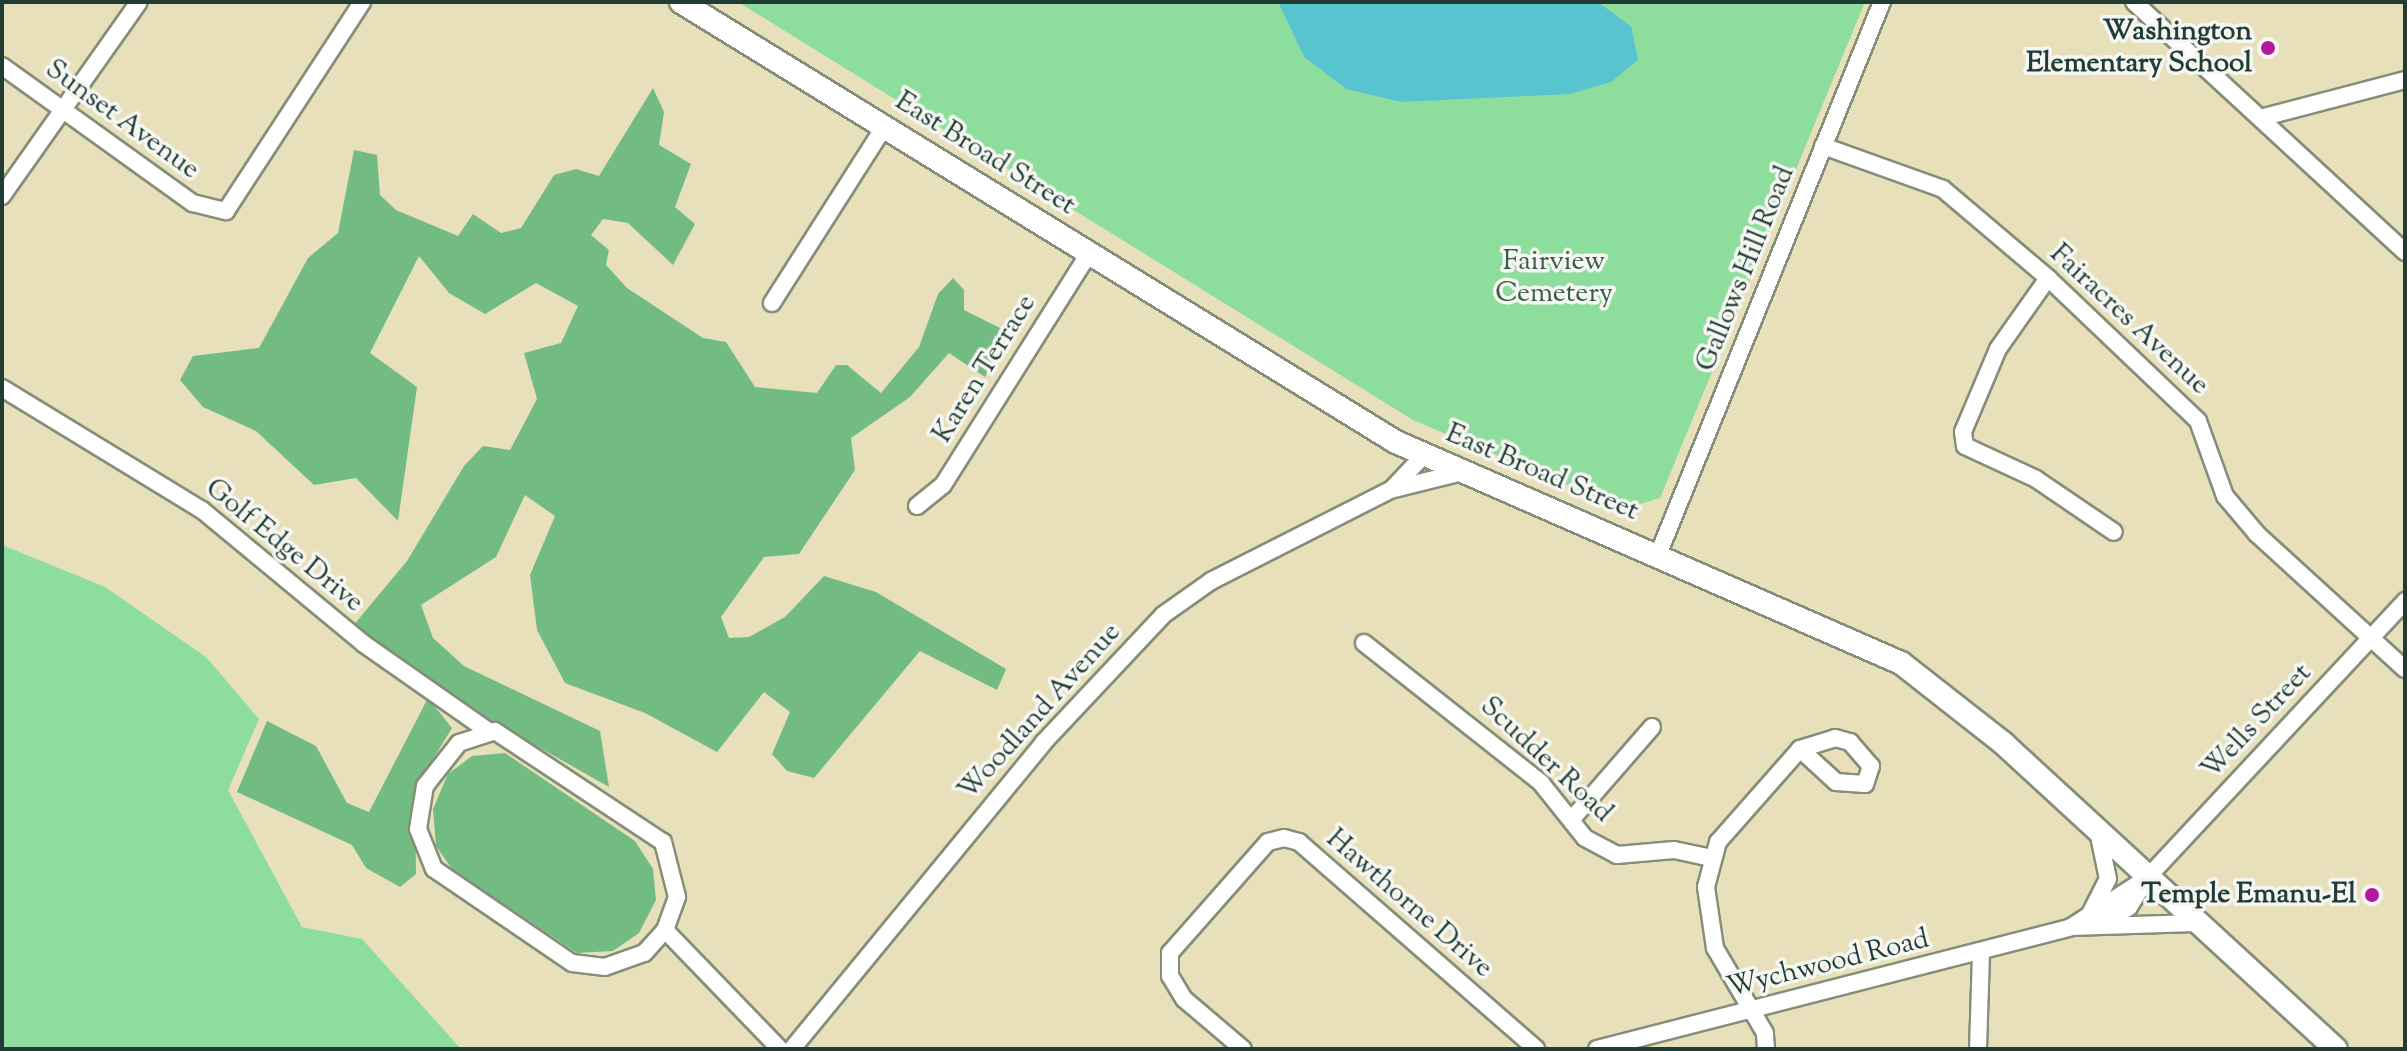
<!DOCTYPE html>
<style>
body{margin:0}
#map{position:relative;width:2407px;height:1051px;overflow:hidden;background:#e8e0bb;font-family:"Sorts Mill Goudy",serif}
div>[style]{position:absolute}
.green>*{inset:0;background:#8ddd9c}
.forest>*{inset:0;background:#72bc84}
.water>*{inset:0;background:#57c4d0}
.roads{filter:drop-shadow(2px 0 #848e78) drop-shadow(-2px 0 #848e78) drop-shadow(0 2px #848e78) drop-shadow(0 -2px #848e78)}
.street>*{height:16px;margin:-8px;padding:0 8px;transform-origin:8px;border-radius:8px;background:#fff}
.secondary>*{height:22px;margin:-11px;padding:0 11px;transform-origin:11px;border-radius:11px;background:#fff}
.dots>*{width:22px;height:22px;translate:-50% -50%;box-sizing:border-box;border:4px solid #f6f6f2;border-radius:50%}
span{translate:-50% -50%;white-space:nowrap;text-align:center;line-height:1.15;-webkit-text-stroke:7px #f6f6f2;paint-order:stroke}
.poi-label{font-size:28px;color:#1f3d34;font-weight:700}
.right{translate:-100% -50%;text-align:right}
.street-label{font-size:28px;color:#1f3d34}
.park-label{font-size:28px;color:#355d49}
.frame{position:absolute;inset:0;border:4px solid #1f3d34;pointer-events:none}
</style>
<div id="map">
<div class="green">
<i style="clip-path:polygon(738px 2px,1278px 2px,1304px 57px,1346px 89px,1400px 102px,1449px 95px,1631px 26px,1598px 2px,1865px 2px,1660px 498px,1624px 509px,1413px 420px)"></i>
<i style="clip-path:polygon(2px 545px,105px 587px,206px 657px,259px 719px,228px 790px,302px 927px,362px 939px,461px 1049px,2px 1049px)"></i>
</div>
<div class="forest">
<i style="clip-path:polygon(653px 88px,664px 112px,659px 145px,691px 164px,675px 207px,695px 224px,673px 265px,628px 223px,603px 219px,591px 235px,609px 250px,606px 265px,627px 288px,703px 338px,726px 342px,755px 387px,817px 393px,836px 365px,847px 365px,881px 393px,919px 347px,938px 294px,953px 278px,964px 290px,964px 310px,1008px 332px,985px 377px,949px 353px,910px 397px,851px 438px,855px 470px,799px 554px,764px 557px,721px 617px,729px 638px,749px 637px,785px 617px,824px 576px,876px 592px,1006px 669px,997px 690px,920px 651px,814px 778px,787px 771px,772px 754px,790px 712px,764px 692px,717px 752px,645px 713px,565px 683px,537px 630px,530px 575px,555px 516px,525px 495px,496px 557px,421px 605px,433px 638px,464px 666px,600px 731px,609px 787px,443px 693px,352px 627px,407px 561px,464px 466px,483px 446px,510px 450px,537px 399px,524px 353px,561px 343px,578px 306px,536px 283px,485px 314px,449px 293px,419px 256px,370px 353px,417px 387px,398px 521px,356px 478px,314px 485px,256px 431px,203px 407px,180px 380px,193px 356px,259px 348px,308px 258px,338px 233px,354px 150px,377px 155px,380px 195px,396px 210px,458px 236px,473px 214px,501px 233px,521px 228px,554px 175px,576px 169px,599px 176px)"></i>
<i style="clip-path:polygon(428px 698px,452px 728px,415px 789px,416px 874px,400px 887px,366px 868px,352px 845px,237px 792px,267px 721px,316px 746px,347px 803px,369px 812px)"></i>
<i style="clip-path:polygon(505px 753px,635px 841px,653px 869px,656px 900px,639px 933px,613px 951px,577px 953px,452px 869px,436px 846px,433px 809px,448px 774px,472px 756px)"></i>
</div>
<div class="water">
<i style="clip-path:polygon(1278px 2px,1598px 2px,1631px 26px,1638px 60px,1611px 82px,1570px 94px,1400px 102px,1346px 89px,1304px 57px)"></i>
</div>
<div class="roads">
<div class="street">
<i style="left:2134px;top:2px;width:369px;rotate:42.7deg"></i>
<i style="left:2px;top:66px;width:235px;rotate:35.7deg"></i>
<i style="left:193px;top:203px;width:34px;rotate:14deg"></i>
<i style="left:226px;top:211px;width:249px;rotate:-56.9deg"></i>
<i style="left:2264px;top:117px;width:146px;rotate:-14.7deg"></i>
<i style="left:1823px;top:146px;width:127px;rotate:19.7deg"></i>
<i style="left:1943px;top:189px;width:138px;rotate:40.3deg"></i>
<i style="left:2048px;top:278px;width:207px;rotate:43.6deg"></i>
<i style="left:2198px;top:421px;width:80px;rotate:70.2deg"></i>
<i style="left:2225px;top:496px;width:50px;rotate:49.9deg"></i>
<i style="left:2257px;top:534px;width:200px;rotate:42.4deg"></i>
<i style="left:2px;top:196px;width:237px;rotate:-54.8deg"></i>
<i style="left:2048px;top:278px;width:87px;rotate:125.2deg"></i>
<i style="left:1998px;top:349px;width:90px;rotate:112.9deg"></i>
<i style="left:1963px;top:432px;width:14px;rotate:82deg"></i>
<i style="left:1965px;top:446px;width:78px;rotate:24.9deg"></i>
<i style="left:2036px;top:479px;width:94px;rotate:34.2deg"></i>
<i style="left:772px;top:303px;width:209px;rotate:-57.5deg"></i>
<i style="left:2px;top:388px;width:234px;rotate:31.4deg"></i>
<i style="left:202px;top:510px;width:210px;rotate:39.6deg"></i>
<i style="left:364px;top:644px;width:150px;rotate:35deg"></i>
<i style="left:1394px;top:489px;width:70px;rotate:-14deg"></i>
<i style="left:917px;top:506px;width:33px;rotate:-39deg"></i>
<i style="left:943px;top:485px;width:274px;rotate:-57.8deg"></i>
<i style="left:1658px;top:555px;width:597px;rotate:-67.95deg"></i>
<i style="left:1364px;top:643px;width:226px;rotate:38.3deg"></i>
<i style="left:1541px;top:783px;width:70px;rotate:51.3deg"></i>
<i style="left:1585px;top:838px;width:36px;rotate:28deg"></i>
<i style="left:1617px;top:855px;width:57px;rotate:-5deg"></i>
<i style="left:1674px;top:850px;width:38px;rotate:12deg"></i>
<i style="left:495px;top:731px;width:201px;rotate:33.5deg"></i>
<i style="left:663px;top:842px;width:57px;rotate:75.7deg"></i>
<i style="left:677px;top:897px;width:35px;rotate:110deg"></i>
<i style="left:665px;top:930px;width:31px;rotate:132deg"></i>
<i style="left:644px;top:953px;width:41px;rotate:160.3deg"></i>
<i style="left:605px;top:967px;width:33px;rotate:-173deg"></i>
<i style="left:572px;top:963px;width:167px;rotate:-145.7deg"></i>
<i style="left:434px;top:869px;width:43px;rotate:-111.8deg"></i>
<i style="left:418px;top:829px;width:44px;rotate:-80.8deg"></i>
<i style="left:425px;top:786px;width:55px;rotate:-51.7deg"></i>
<i style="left:459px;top:743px;width:38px;rotate:-18deg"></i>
<i style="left:1572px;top:819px;width:122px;rotate:-49deg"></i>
<i style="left:2090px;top:914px;width:39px;rotate:-63deg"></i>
<i style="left:2108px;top:879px;width:44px;rotate:-101.8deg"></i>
<i style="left:2105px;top:921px;width:28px;rotate:-30deg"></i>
<i style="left:2129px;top:907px;width:34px;rotate:-58deg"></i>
<i style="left:2071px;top:927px;width:90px;rotate:-32.8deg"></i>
<i style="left:2147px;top:878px;width:379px;rotate:-47deg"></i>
<i style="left:665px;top:930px;width:165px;rotate:46deg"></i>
<i style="left:792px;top:1049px;width:396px;rotate:-50.6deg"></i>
<i style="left:1043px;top:743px;width:175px;rotate:-46.8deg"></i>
<i style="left:1163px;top:615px;width:59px;rotate:-35.3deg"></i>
<i style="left:1211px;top:581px;width:203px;rotate:-26.9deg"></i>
<i style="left:1392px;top:489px;width:45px;rotate:-46.8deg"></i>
<i style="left:1243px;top:1049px;width:77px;rotate:-139.7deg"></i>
<i style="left:1184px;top:999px;width:27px;rotate:-121deg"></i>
<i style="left:1170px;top:976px;width:23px;rotate:-90deg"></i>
<i style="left:1170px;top:953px;width:148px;rotate:-48.6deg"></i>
<i style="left:1268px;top:842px;width:16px;rotate:-14deg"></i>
<i style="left:1284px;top:838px;width:16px;rotate:15deg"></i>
<i style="left:1299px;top:842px;width:315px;rotate:41.1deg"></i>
<i style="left:1597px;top:1049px;width:489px;rotate:-14.4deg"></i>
<i style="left:2071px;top:927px;width:125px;rotate:-1.8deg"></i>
<i style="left:1766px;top:1049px;width:16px;rotate:-94deg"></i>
<i style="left:1765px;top:1033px;width:99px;rotate:-120.5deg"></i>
<i style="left:1715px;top:948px;width:62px;rotate:-98.4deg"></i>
<i style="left:1706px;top:887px;width:47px;rotate:-75.1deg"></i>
<i style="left:1718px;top:842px;width:124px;rotate:-48.6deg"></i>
<i style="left:1800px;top:749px;width:37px;rotate:-17deg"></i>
<i style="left:1835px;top:738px;width:16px;rotate:15deg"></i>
<i style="left:1850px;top:742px;width:32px;rotate:49deg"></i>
<i style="left:1871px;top:766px;width:19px;rotate:108deg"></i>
<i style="left:1865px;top:784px;width:29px;rotate:-176deg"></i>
<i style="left:1836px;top:782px;width:49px;rotate:-137.5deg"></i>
<i style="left:1978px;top:1049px;width:97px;rotate:-88.2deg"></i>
</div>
<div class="secondary">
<i style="left:681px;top:2px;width:840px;rotate:31.61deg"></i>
<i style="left:1396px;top:442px;width:551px;rotate:23.64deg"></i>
<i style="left:1901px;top:663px;width:130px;rotate:38.1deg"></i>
<i style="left:2003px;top:743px;width:452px;rotate:42.6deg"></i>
</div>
</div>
<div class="dots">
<i style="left:2268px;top:48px;background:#b5179e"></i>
<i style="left:2372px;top:895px;background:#b5179e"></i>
</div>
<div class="poi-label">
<span class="right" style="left:2252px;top:48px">Washington<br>Elementary School</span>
<span class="right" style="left:2356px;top:895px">Temple Emanu-El</span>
</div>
<div class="street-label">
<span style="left:122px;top:120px;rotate:36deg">Sunset Avenue</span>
<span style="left:985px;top:154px;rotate:32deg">East Broad Street</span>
<span style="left:1746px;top:269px;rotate:-68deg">Gallows Hill Road</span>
<span style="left:2129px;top:320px;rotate:43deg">Fairacres Avenue</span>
<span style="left:985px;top:369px;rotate:-58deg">Karen Terrace</span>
<span style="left:1542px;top:473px;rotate:23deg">East Broad Street</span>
<span style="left:284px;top:546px;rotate:39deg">Golf Edge Drive</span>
<span style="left:1040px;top:712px;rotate:-48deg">Woodland Avenue</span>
<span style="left:2257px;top:722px;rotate:-47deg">Wells Street</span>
<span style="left:1546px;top:760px;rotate:43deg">Scudder Road</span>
<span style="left:1409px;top:904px;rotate:41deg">Hawthorne Drive</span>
<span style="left:1828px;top:964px;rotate:-14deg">Wychwood Road</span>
</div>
<div class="park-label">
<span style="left:1554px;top:278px">Fairview<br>Cemetery</span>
</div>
<div class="frame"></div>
</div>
